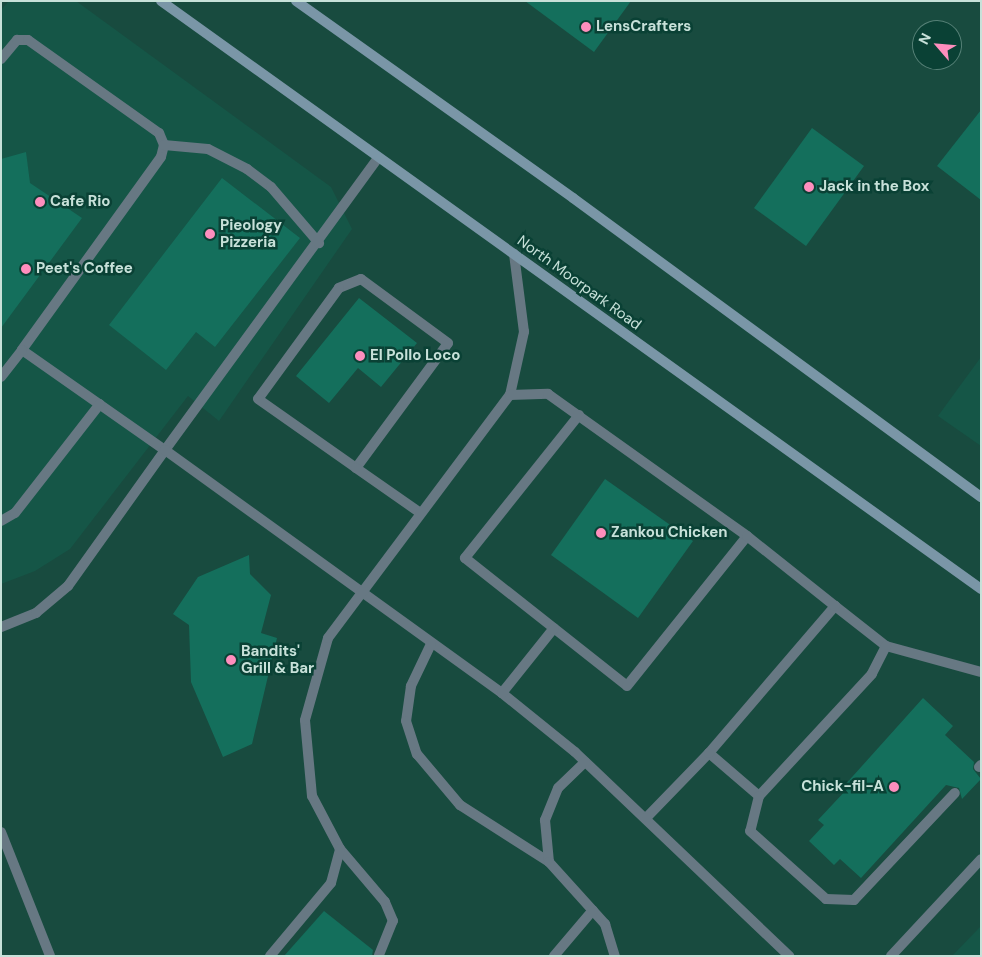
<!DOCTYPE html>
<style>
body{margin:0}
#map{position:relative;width:982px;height:957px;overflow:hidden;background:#184b3f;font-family:"DM Sans",sans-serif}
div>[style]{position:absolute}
.built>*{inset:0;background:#155647}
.building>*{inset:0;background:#146f5c}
.service>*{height:10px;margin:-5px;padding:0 5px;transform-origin:5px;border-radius:5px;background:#677883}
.tertiary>*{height:10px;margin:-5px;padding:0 5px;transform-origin:5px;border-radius:5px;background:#677883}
.secondary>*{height:10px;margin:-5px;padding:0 5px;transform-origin:5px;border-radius:5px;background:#7a96a7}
.dots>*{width:14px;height:14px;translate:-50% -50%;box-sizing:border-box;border:2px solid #0a4135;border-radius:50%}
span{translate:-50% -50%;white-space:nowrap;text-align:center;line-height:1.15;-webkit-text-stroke:5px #0a4135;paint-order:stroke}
.poi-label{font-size:15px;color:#c7e1d9;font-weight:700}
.left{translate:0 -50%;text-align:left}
.right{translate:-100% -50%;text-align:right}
.street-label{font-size:15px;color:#c7e1d9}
.frame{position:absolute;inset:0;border:2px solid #c7e1d9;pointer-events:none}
.north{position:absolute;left:912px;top:20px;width:50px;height:50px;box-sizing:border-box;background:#0a4135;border:1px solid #568177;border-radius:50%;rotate:297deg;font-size:14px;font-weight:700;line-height:20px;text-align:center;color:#c7e1d9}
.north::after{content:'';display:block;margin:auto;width:18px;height:22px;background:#fe8ebd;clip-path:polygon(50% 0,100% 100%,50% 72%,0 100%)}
</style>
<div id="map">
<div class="built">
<i style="clip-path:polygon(9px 1px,76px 1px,331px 187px,352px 229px,219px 421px,188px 396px,70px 549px,35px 571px,1px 584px,1px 10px)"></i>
<i style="clip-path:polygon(981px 357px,981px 446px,938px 416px)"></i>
<i style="clip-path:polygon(981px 926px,981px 956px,952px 956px)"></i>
</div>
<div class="building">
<i style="clip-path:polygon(525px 1px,631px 1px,594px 52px)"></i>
<i style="clip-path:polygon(981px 110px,981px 200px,937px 166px)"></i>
<i style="clip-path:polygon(812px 128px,864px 166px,806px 246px,754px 208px)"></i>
<i style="clip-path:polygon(26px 152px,30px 183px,82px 218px,1px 328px,1px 159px)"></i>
<i style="clip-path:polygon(222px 178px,300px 238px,215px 347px,196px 332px,166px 370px,109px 325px)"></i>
<i style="clip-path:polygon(359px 298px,417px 343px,381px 387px,358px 368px,329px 403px,296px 376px)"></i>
<i style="clip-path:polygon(605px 479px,693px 541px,638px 618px,551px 555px)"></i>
<i style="clip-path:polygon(249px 555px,250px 574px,271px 595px,261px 633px,277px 638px,252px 744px,223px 757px,191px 682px,189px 625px,173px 614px,198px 577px)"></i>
<i style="clip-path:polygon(923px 698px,953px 726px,945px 735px,974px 762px,973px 769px,981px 779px,962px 799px,959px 788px,946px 785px,861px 878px,840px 859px,834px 865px,809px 841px,824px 825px,818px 820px,847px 789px,844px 786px)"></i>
<i style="clip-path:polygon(324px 911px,373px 950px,372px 956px,284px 956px)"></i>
</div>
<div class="service">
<i style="left:1px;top:59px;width:25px;rotate:-50deg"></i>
<i style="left:17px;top:40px;width:11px"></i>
<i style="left:28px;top:40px;width:161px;rotate:35.4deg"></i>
<i style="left:159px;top:133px;width:13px;rotate:67deg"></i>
<i style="left:164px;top:145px;width:12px;rotate:104deg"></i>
<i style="left:161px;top:157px;width:238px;rotate:125.8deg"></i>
<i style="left:22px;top:350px;width:174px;rotate:35deg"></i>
<i style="left:165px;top:450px;width:360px;rotate:-53.9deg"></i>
<i style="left:164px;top:145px;width:44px;rotate:5.2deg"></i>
<i style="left:208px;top:149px;width:44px;rotate:27.1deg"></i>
<i style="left:247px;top:169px;width:30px;rotate:37deg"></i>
<i style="left:271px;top:187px;width:74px;rotate:49.4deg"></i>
<i style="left:1px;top:377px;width:34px;rotate:-52deg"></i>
<i style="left:510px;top:395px;width:65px;rotate:-77.5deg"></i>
<i style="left:524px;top:332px;width:79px;rotate:-97.3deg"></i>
<i style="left:579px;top:415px;width:183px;rotate:128.6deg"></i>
<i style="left:465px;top:558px;width:206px;rotate:38.3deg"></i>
<i style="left:627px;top:686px;width:192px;rotate:-51.3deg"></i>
<i style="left:356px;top:468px;width:155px;rotate:-53.6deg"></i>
<i style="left:448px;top:343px;width:108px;rotate:-143.7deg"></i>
<i style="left:361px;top:279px;width:24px;rotate:158deg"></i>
<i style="left:339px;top:288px;width:137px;rotate:126.1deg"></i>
<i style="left:258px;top:399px;width:120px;rotate:35.1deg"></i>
<i style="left:356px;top:468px;width:77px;rotate:34.9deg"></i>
<i style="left:1px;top:521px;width:16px;rotate:-30deg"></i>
<i style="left:15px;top:513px;width:138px;rotate:-52.1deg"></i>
<i style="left:1px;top:627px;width:38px;rotate:-22deg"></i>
<i style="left:36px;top:613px;width:42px;rotate:-40.2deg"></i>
<i style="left:68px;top:586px;width:167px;rotate:-54.5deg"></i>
<i style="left:165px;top:450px;width:415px;rotate:35.8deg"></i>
<i style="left:502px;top:693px;width:94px;rotate:38.9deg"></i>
<i style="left:575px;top:752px;width:296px;rotate:43.6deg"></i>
<i style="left:431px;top:644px;width:47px;rotate:115.5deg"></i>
<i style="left:411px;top:686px;width:35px;rotate:98deg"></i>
<i style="left:406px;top:721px;width:35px;rotate:72deg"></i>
<i style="left:417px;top:754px;width:67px;rotate:49.9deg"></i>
<i style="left:460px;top:805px;width:106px;rotate:32.6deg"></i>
<i style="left:886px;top:646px;width:98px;rotate:15.3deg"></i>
<i style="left:502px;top:693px;width:83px;rotate:-51.3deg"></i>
<i style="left:709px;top:753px;width:66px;rotate:40.7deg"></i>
<i style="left:585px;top:762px;width:37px;rotate:136deg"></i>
<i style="left:558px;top:788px;width:35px;rotate:112deg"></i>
<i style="left:545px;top:820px;width:42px;rotate:84.6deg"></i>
<i style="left:549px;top:862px;width:84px;rotate:47.9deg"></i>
<i style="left:605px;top:924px;width:34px;rotate:73deg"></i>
<i style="left:979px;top:767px;width:3px;rotate:-45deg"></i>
<i style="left:647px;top:817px;width:89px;rotate:-45.9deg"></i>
<i style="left:709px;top:753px;width:194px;rotate:-49.4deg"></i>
<i style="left:835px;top:606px;width:65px;rotate:38.1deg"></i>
<i style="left:886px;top:646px;width:31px;rotate:117deg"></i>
<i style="left:872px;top:674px;width:166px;rotate:132.8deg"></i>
<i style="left:759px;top:796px;width:36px;rotate:104deg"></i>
<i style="left:750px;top:831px;width:102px;rotate:41.8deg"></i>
<i style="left:826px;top:899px;width:28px;rotate:2deg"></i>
<i style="left:854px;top:900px;width:147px;rotate:-46.7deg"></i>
<i style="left:379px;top:955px;width:37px;rotate:-68deg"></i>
<i style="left:393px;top:921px;width:21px;rotate:-113deg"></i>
<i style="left:385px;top:902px;width:70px;rotate:-130.3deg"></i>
<i style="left:340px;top:849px;width:60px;rotate:-117.8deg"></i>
<i style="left:312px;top:796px;width:76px;rotate:-95.3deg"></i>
<i style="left:305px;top:720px;width:85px;rotate:-74.3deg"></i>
<i style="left:328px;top:638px;width:304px;rotate:-53.2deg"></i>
<i style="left:510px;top:395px;width:38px;rotate:-2deg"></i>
<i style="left:548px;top:394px;width:244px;rotate:35.5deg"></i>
<i style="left:747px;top:536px;width:112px;rotate:38.5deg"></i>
<i style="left:270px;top:956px;width:95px;rotate:-50.1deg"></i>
<i style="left:331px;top:883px;width:35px;rotate:-75deg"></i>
<i style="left:554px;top:956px;width:60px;rotate:-49.7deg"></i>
<i style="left:891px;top:956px;width:132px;rotate:-47.1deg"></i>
</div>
<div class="tertiary">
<i style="left:1px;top:832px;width:133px;rotate:68.4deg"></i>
</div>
<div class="secondary">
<i style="left:161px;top:1px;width:1009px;rotate:35.64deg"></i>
<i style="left:296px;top:1px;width:340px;rotate:35.4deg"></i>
<i style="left:573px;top:198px;width:506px;rotate:36.24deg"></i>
</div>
<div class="dots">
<i style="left:586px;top:27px;background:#fe8ebd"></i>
<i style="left:809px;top:187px;background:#fe8ebd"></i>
<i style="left:40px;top:202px;background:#fe8ebd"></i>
<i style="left:210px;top:234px;background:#fe8ebd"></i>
<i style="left:26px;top:269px;background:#fe8ebd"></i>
<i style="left:360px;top:356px;background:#fe8ebd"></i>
<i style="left:601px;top:533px;background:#fe8ebd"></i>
<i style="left:231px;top:660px;background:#fe8ebd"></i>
<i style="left:894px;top:787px;background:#fe8ebd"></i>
</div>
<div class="poi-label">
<span class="left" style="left:596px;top:27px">LensCrafters</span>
<span class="left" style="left:819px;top:187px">Jack in the Box</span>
<span class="left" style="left:50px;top:202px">Cafe Rio</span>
<span class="left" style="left:220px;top:234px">Pieology<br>Pizzeria</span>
<span class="left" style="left:36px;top:269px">Peet's Coffee</span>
<span class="left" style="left:370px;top:356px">El Pollo Loco</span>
<span class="left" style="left:611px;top:533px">Zankou Chicken</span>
<span class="left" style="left:241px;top:660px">Bandits'<br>Grill &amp; Bar</span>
<span class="right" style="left:884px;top:787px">Chick-fil-A</span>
</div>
<div class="street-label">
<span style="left:579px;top:283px;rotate:36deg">North Moorpark Road</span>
</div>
<div class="frame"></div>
<div class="north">N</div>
</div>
